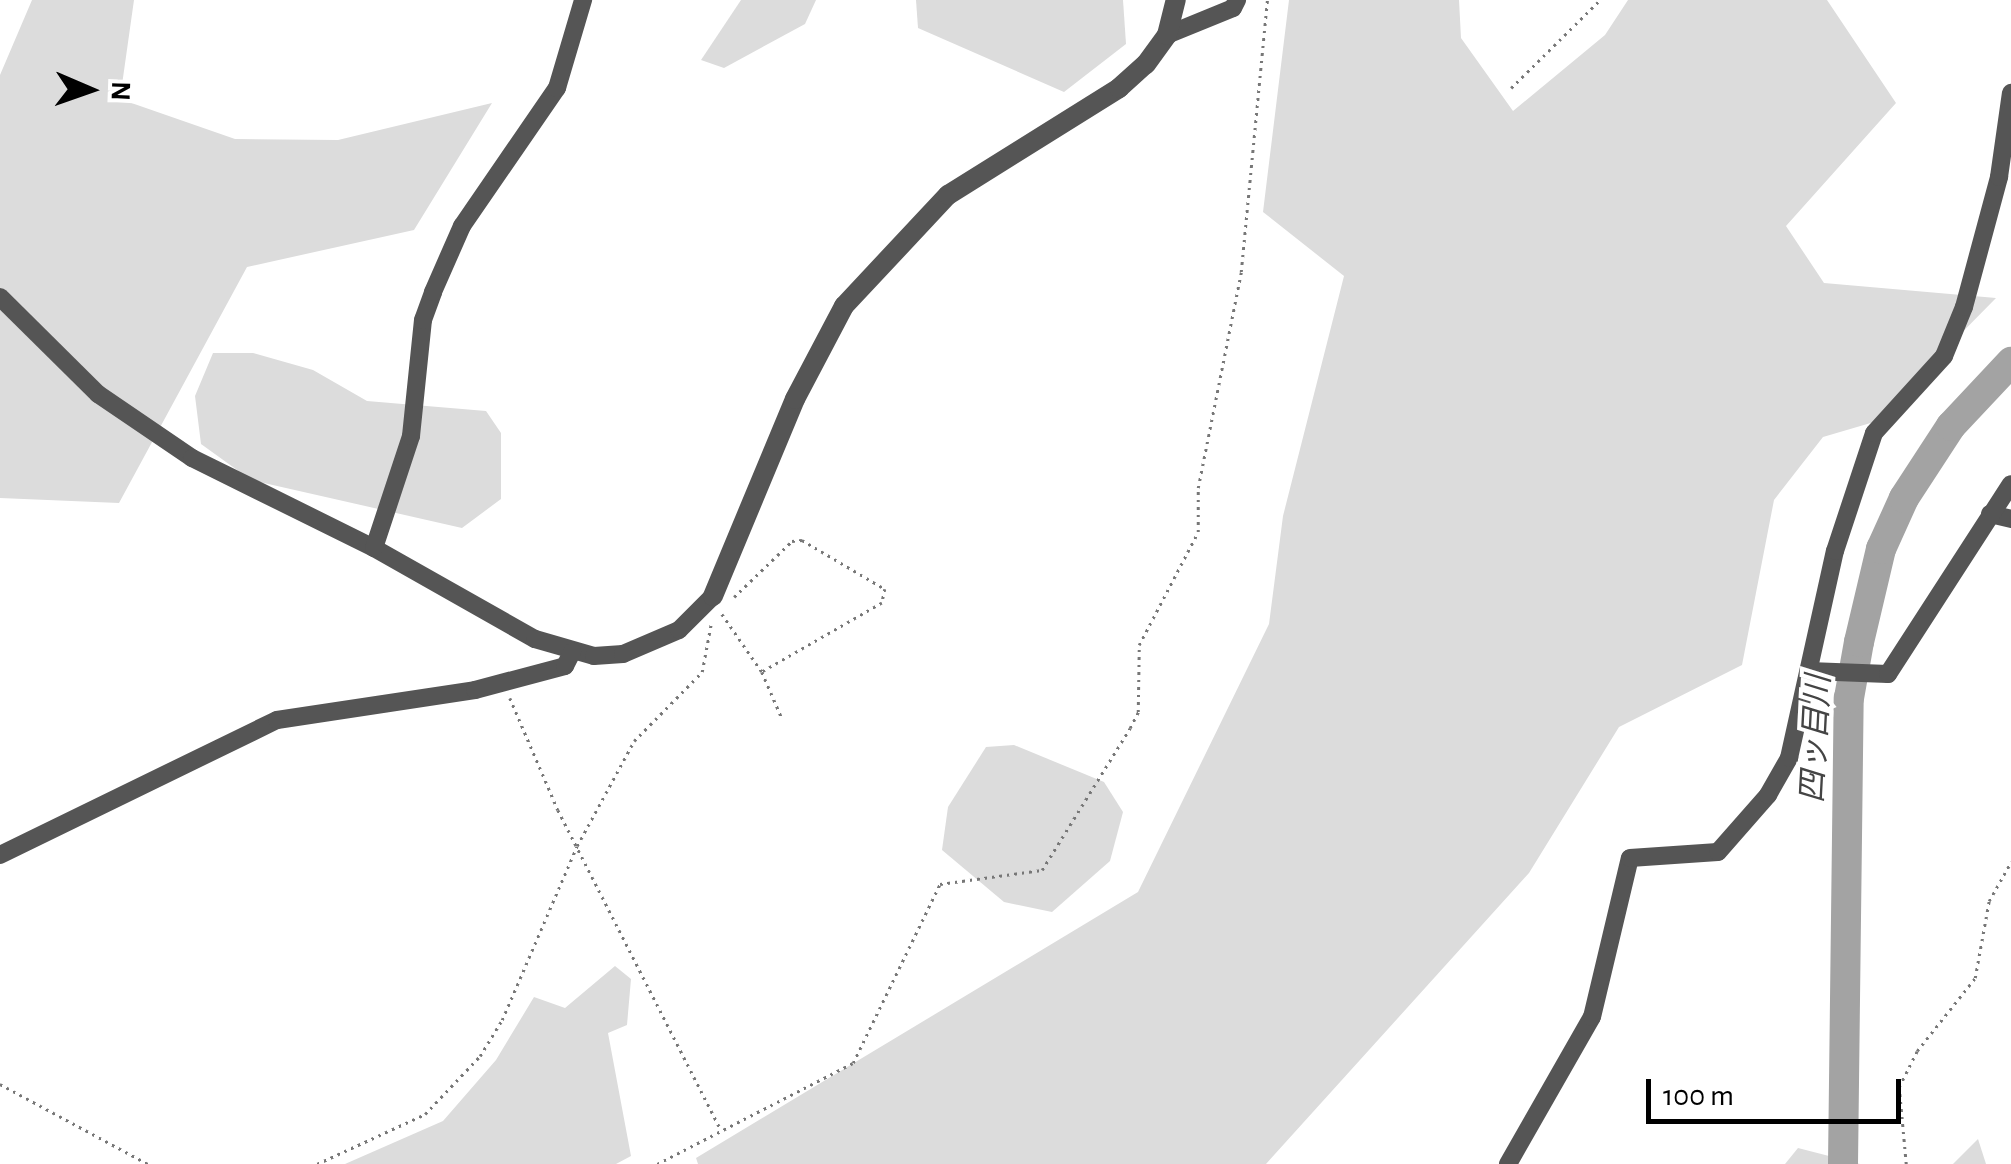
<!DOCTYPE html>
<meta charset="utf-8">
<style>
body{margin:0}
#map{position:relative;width:2011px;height:1164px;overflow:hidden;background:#fff;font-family:"Alegreya Sans","Noto Sans JP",sans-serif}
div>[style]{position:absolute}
.green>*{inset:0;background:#dcdcdc}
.river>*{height:30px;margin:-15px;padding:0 15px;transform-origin:15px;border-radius:15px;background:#a3a3a3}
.path>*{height:2.5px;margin-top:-1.25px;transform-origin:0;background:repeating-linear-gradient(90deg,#777 0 2.5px,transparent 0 7.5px)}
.minor>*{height:18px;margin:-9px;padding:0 9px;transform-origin:9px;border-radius:9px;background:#555}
.tertiary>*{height:20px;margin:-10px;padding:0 10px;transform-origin:10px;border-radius:10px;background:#555}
span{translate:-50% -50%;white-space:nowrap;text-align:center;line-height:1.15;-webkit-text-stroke:8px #fff;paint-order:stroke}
.water-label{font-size:32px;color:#444;font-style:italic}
.north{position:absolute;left:40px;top:40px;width:100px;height:100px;-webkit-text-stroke:8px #fff;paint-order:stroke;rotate:92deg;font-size:28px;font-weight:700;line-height:40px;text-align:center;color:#000}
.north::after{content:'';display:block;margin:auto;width:35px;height:45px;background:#000;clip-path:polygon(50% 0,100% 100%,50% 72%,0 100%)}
.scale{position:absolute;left:1646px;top:1079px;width:255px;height:45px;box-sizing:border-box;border:5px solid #000;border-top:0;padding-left:12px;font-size:30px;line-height:35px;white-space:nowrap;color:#000;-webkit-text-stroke:8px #fff;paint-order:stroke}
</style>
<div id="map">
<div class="green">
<i style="clip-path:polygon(32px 0,134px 0,120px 99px,235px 139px,338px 140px,492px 103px,414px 230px,247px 267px,119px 503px,0 498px,0 75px)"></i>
<i style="clip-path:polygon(741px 0,816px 0,805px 24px,724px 68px,701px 60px)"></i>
<i style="clip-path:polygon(916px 0,1123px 0,1126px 44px,1064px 92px,918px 28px)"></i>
<i style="clip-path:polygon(1289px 0,1459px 0,1461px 38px,1513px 111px,1605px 35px,1628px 0,1827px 0,1896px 103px,1786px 226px,1824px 283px,1996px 298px,1874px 422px,1823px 437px,1774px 500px,1742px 665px,1619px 727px,1529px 873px,1266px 1164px,698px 1164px,696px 1158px,1138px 892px,1269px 624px,1283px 516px,1344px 276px,1263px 212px)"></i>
<i style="clip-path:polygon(213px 353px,253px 353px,313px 370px,367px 401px,486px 411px,501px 433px,501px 499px,462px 528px,251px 480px,201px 444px,195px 396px)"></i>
<i style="clip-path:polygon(1014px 745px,1104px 782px,1123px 812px,1110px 861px,1052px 912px,1004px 902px,942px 850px,948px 807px,986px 747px)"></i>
<i style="clip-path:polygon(615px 966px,631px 979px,627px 1025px,608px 1033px,631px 1156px,616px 1164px,345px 1164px,443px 1121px,496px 1060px,534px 997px,565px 1008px)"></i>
<i style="clip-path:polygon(1978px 1139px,1986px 1164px,1953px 1164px)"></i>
<i style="clip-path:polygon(1798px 1148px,1860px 1164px,1785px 1164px)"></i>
</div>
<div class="river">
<i style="left:1843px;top:1164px;width:466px;rotate:-89.3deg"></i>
<i style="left:1849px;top:698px;width:57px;rotate:-79.9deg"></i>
<i style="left:1859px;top:642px;width:96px;rotate:-76.7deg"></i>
<i style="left:1881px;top:549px;width:56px;rotate:-65.7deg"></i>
<i style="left:1904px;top:498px;width:86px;rotate:-56.9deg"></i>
<i style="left:1951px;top:426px;width:88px;rotate:-46.8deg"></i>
</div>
<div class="path">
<i style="left:1511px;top:88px;width:125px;rotate:-44.7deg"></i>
<i style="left:734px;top:597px;width:81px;rotate:-44deg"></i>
<i style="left:792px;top:541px;width:10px;rotate:-6deg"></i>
<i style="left:802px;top:540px;width:96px;rotate:30.6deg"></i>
<i style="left:885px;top:589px;width:14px;rotate:102deg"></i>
<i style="left:882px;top:603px;width:138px;rotate:150.1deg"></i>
<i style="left:722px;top:614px;width:70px;rotate:55.4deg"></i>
<i style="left:762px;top:672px;width:48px;rotate:66.6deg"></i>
<i style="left:510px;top:698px;width:122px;rotate:66.8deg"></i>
<i style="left:558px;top:810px;width:359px;rotate:63deg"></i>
<i style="left:0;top:1084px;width:168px;rotate:28.4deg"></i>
<i style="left:317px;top:1164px;width:119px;rotate:-24.8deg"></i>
<i style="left:425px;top:1114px;width:80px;rotate:-46.5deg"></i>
<i style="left:480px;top:1056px;width:42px;rotate:-58.6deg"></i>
<i style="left:502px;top:1020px;width:189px;rotate:-66.7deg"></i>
<i style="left:577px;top:846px;width:119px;rotate:-61.5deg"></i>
<i style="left:634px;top:741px;width:97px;rotate:-45.4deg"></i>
<i style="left:702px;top:672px;width:49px;rotate:-79.4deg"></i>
<i style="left:657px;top:1164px;width:220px;rotate:-27.3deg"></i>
<i style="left:853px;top:1063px;width:199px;rotate:-64.1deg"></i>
<i style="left:940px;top:884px;width:103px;rotate:-7.8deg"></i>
<i style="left:1042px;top:870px;width:167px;rotate:-58.2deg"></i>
<i style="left:1130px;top:728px;width:18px;rotate:-63deg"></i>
<i style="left:1138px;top:712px;width:67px;rotate:-89.1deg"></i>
<i style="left:1139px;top:645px;width:127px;rotate:-62.4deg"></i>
<i style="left:1198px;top:532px;width:44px;rotate:-90deg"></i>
<i style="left:1198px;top:488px;width:220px;rotate:-78.7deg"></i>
<i style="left:1241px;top:272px;width:273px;rotate:-84.5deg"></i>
<i style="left:1906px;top:1164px;width:77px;rotate:-95.2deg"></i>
<i style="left:1899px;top:1087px;width:40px;rotate:-63.4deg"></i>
<i style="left:1917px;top:1051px;width:93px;rotate:-51.5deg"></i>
<i style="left:1975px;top:978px;width:78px;rotate:-79.7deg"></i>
<i style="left:1989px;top:901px;width:45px;rotate:-60.6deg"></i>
</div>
<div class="minor">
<i style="left:1167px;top:35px;width:71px;rotate:-22.2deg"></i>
<i style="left:1233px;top:8px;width:9px;rotate:-63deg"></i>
<i style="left:0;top:297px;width:138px;rotate:44.7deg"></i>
<i style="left:98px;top:394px;width:114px;rotate:34.2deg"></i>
<i style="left:192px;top:458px;width:203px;rotate:26.3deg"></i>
<i style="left:374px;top:548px;width:185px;rotate:29.5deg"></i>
<i style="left:535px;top:639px;width:61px;rotate:16.1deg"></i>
<i style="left:594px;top:656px;width:29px;rotate:-4deg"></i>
<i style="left:623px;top:654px;width:61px;rotate:-23.2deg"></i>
<i style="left:679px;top:630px;width:48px;rotate:-45deg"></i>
<i style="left:1990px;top:514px;width:22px;rotate:13deg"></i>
<i style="left:374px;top:548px;width:118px;rotate:-71.7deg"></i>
<i style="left:411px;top:436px;width:117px;rotate:-84.1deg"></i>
<i style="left:423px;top:320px;width:30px;rotate:-70deg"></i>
<i style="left:433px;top:292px;width:72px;rotate:-66.3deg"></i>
<i style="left:462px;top:226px;width:168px;rotate:-55.5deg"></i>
<i style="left:557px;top:88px;width:92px;rotate:-73.5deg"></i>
<i style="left:1809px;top:671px;width:79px;rotate:2.2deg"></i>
<i style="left:1888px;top:674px;width:226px;rotate:-57.1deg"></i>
<i style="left:0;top:855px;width:308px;rotate:-26deg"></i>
<i style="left:277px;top:720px;width:200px;rotate:-8.6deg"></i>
<i style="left:475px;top:690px;width:93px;rotate:-14.9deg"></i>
<i style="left:565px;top:666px;width:16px;rotate:-63deg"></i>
<i style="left:1508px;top:1164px;width:169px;rotate:-60.3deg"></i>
<i style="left:1592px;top:1017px;width:163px;rotate:-76.6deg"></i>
<i style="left:1630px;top:858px;width:88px;rotate:-3.9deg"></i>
<i style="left:1718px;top:852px;width:76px;rotate:-48.7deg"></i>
<i style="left:1768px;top:795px;width:43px;rotate:-60.4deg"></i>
<i style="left:1789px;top:758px;width:212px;rotate:-77.5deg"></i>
<i style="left:1835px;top:551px;width:124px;rotate:-71.7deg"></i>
<i style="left:1874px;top:433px;width:104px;rotate:-47.7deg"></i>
<i style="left:1944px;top:356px;width:53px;rotate:-67.8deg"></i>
<i style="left:1964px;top:307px;width:135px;rotate:-74.9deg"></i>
<i style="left:1999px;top:177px;width:85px;rotate:-81.9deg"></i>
</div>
<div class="tertiary">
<i style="left:713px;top:596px;width:213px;rotate:-67.4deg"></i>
<i style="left:795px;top:399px;width:105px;rotate:-62.2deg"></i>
<i style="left:844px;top:306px;width:152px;rotate:-46.9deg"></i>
<i style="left:948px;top:195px;width:202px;rotate:-32deg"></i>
<i style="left:1119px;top:88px;width:36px;rotate:-42deg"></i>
<i style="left:1146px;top:64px;width:36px;rotate:-54deg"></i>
<i style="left:1167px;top:35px;width:36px;rotate:-76deg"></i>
</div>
<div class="water-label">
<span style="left:1816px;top:739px;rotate:-87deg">四ッ目川</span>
</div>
<div class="north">N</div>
<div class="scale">100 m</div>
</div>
